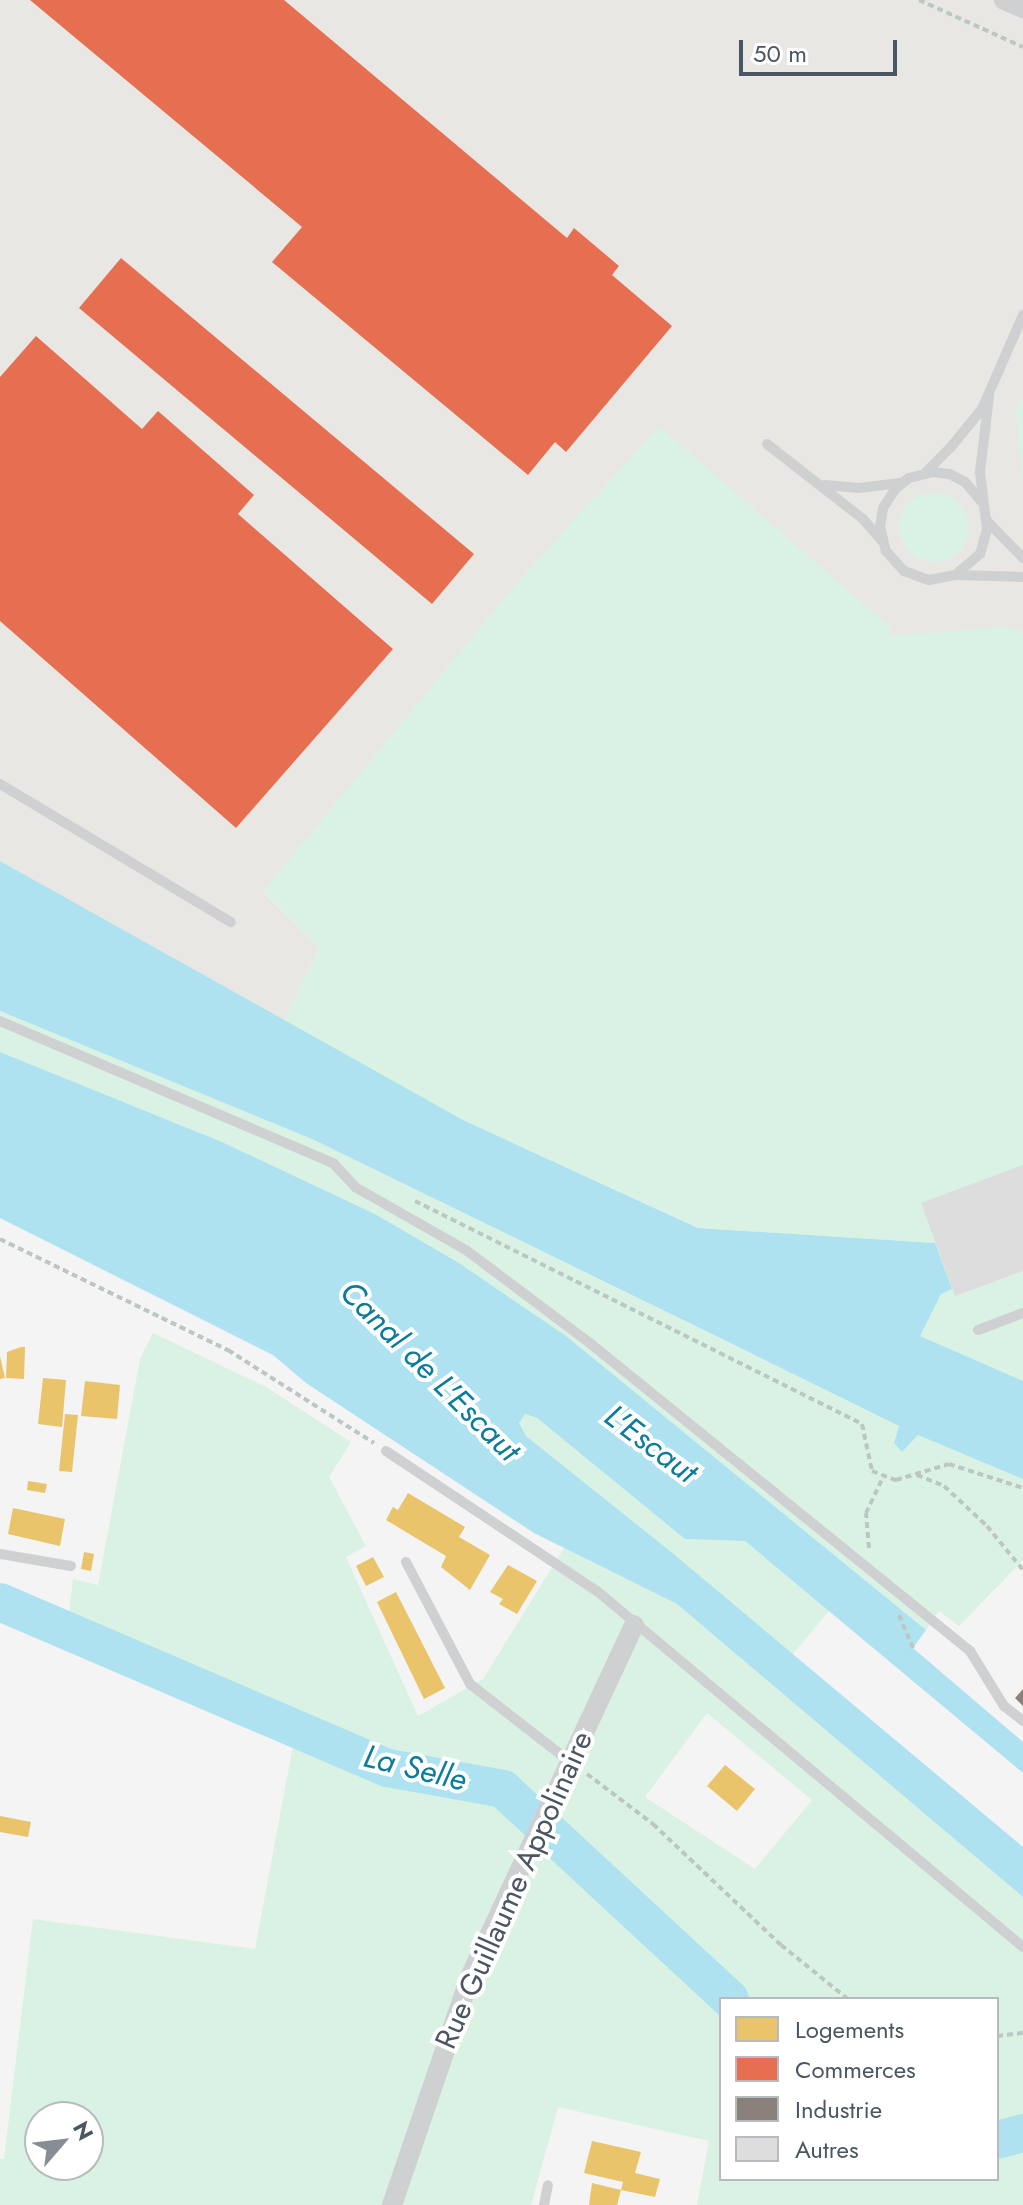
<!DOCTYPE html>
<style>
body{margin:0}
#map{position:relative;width:1023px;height:2205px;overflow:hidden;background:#f4f4f4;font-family:Jost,sans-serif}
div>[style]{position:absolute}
.commercial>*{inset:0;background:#e8e7e3}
.green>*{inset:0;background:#d9f2e3}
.round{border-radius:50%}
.water>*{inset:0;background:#aee2f0}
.homes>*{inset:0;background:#e9c46a}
.shops>*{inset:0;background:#e76f51}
.industry>*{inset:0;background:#8a817c}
.river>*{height:38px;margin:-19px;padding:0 19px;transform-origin:19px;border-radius:19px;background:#aee2f0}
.building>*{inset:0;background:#ddddde}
.path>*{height:4px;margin-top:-2px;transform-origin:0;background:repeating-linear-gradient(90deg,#bcc7c4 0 6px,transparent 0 10px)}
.lane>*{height:10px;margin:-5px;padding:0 5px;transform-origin:5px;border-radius:5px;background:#ced0d2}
.street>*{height:20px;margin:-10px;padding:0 10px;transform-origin:10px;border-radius:10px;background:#ced0d2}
span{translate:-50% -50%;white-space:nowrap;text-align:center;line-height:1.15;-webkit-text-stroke:8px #fff;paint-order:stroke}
.street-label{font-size:30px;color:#4a5661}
.water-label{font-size:32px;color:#0c7c9b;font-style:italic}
.legend{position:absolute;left:719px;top:1997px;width:280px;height:184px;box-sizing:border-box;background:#fff;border:2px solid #b7bbc0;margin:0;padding:10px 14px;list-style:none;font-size:24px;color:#4a5661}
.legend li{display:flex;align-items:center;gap:16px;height:40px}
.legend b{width:40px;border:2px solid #b7bbc0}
.north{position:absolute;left:24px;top:2101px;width:80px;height:80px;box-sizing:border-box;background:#fff;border:2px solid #b7bbc0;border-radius:50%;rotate:62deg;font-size:22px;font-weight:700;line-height:32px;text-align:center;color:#4a5661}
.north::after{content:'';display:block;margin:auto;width:28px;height:36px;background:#868d94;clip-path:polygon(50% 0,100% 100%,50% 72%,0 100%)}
.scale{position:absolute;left:739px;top:40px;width:158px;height:36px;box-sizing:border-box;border:4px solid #4a5661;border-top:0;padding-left:10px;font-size:24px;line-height:28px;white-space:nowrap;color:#4a5661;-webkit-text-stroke:6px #fff;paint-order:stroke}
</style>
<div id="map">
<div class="commercial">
<i style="clip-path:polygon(0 0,1023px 0,1023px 957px,263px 892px,319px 948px,284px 1021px,0 861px)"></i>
</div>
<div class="green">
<i style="clip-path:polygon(1023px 395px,1023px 481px,1016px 411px)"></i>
<i style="clip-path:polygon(659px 426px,891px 628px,889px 636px,1002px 627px,1023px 631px,1023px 1381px,920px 1336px,941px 1294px,935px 1243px,699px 1228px,463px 1120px,284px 1021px,319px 948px,263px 891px,516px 584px)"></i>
<i class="round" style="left:899px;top:492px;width:70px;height:70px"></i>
<i style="clip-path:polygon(0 1011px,312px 1139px,899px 1426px,894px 1443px,903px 1451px,918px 1435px,1023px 1479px,1023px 1560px,959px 1626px,939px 1611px,926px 1630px,566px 1336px,459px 1263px,375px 1214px,222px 1142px,0 1052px)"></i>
<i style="clip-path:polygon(evenodd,153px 1333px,266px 1387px,351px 1442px,329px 1477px,366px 1546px,346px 1557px,418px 1716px,483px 1679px,564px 1548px,677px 1604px,1023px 1897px,1023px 2205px,697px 2205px,709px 2141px,558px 2107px,531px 2205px,0 2205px,0 2159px,4px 2159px,33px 1919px,255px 1949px,294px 1740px,65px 1645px,73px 1579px,98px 1585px,140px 1359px,153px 1333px,707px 1713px,812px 1800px,755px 1869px,645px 1797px,707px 1713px,153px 1333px,721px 1999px,997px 1999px,997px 2179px,721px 2179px,721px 1999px,153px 1333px,40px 2117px,88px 2117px,88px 2165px,40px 2165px,40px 2117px)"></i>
<i style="clip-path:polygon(525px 1414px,537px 1418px,685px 1539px,745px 1541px,829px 1611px,792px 1655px,670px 1551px,526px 1436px,518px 1423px)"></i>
</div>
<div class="water">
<i style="clip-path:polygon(0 861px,463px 1120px,698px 1228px,935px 1243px,952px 1289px,941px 1294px,920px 1336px,1023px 1381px,1023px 1479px,918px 1435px,902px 1452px,894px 1443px,899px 1426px,722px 1339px,312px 1139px,0 1011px)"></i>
<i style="clip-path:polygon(0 1052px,222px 1142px,375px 1214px,459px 1263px,566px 1336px,926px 1630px,913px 1648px,1023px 1742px,1023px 1773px,745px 1541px,685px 1539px,537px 1418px,525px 1414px,519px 1423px,526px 1436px,670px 1551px,1023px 1847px,1023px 1897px,677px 1604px,534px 1533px,306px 1383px,273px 1355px,0 1218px)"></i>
</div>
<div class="homes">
<i style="clip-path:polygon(21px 1347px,25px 1347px,24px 1379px,6px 1378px,7px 1352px)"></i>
<i style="clip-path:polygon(0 1356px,5px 1378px,0 1379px)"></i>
<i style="clip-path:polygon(43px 1378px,66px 1380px,62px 1427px,38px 1424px)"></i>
<i style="clip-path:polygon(85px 1381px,120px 1385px,117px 1419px,81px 1416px)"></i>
<i style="clip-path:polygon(65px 1414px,78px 1415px,72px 1472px,59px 1471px)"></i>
<i style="clip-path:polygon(28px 1481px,47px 1484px,45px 1493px,27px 1490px)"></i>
<i style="clip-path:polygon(408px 1493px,465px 1527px,459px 1537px,490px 1555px,470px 1590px,441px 1567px,446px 1556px,386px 1520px,393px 1507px,398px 1510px)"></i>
<i style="clip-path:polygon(13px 1508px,65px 1519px,60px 1546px,8px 1534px)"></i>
<i style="clip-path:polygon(84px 1552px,94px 1554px,91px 1571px,81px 1569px)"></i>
<i style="clip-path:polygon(373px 1557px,384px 1577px,366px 1586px,356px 1566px)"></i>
<i style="clip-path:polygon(508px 1565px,537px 1581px,517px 1614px,499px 1604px,503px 1599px,490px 1592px)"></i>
<i style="clip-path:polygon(396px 1592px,445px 1688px,424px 1699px,377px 1602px)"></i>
<i style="clip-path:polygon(725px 1765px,755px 1789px,737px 1811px,707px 1786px)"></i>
<i style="clip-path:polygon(0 1816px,31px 1822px,28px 1837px,0 1832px)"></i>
<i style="clip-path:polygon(592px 2141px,641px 2152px,635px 2173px,660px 2179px,655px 2197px,621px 2190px,623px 2182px,584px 2173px)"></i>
<i style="clip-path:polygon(592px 2183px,621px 2190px,617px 2205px,589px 2205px)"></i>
</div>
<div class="shops">
<i style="clip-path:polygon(30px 0,284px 0,567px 238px,574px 228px,619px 266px,612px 275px,672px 326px,566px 452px,555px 442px,528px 475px,272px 262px,302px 227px)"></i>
<i style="clip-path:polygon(121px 258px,474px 554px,432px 604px,79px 308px)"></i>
<i style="clip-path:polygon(36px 336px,142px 429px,158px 411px,254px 495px,238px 514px,393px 649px,236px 828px,0 621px,0 377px)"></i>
</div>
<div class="industry">
<i style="clip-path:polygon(1023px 1689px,1023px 1706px,1015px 1698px)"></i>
</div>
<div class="river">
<i style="left:0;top:1602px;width:422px;rotate:23.2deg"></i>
<i style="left:388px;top:1768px;width:117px;rotate:10.3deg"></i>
<i style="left:503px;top:1789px;width:309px;rotate:42.8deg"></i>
<i style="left:997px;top:2140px;width:27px;rotate:-15deg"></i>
</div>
<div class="building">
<i style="clip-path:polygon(1023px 1165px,1023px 1271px,955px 1296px,921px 1203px)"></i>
</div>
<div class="path">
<i style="left:919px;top:0;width:114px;rotate:24.3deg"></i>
<i style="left:415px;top:1201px;width:500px;rotate:26.5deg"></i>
<i style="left:862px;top:1424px;width:48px;rotate:78deg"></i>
<i style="left:872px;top:1471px;width:26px;rotate:21deg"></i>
<i style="left:896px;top:1480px;width:55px;rotate:-16.8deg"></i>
<i style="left:949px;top:1464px;width:78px;rotate:18deg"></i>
<i style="left:0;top:1239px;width:254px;rotate:26deg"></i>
<i style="left:228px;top:1350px;width:173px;rotate:32.5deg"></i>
<i style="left:917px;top:1475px;width:29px;rotate:22deg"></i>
<i style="left:944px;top:1486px;width:59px;rotate:42.9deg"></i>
<i style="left:987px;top:1526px;width:57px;rotate:50.7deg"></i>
<i style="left:869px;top:1548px;width:35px;rotate:-95deg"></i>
<i style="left:866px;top:1513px;width:42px;rotate:-64.7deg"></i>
<i style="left:899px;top:1615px;width:36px;rotate:67deg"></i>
<i style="left:587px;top:1774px;width:83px;rotate:37.1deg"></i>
<i style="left:653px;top:1824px;width:176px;rotate:43.4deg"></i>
<i style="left:781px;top:1945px;width:86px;rotate:38.9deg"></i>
<i style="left:997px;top:2036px;width:26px;rotate:-7deg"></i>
</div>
<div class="lane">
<i style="left:767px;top:444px;width:122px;rotate:38deg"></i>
<i style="left:863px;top:519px;width:29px;rotate:49deg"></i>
<i style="left:925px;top:473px;width:37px;rotate:-45deg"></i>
<i style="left:951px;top:447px;width:49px;rotate:-50.8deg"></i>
<i style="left:982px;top:409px;width:103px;rotate:-66.4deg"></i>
<i style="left:825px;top:485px;width:34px;rotate:5deg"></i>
<i style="left:859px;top:488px;width:41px;rotate:-7deg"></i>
<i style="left:981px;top:501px;width:25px;rotate:-130deg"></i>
<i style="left:965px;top:482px;width:18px;rotate:-153deg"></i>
<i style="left:949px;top:474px;width:16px;rotate:-173deg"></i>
<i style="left:933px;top:472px;width:25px;rotate:166deg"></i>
<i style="left:909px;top:478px;width:16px;rotate:142deg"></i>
<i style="left:896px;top:488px;width:24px;rotate:123deg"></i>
<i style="left:883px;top:508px;width:18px;rotate:99deg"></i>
<i style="left:880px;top:526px;width:26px;rotate:77deg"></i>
<i style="left:886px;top:551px;width:27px;rotate:48deg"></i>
<i style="left:904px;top:571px;width:27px;rotate:20deg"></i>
<i style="left:929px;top:580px;width:26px;rotate:-11deg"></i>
<i style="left:955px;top:575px;width:33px;rotate:-40deg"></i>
<i style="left:980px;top:554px;width:26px;rotate:-74deg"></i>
<i style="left:987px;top:529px;width:57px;rotate:-97deg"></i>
<i style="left:980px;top:472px;width:76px;rotate:-83.2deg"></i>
<i style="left:987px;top:521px;width:52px;rotate:45.8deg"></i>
<i style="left:957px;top:575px;width:66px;rotate:1.7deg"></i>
<i style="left:0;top:784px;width:269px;rotate:30.9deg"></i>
<i style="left:0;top:1021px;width:362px;rotate:23.1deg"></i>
<i style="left:333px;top:1163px;width:33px;rotate:47deg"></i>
<i style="left:355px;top:1187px;width:128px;rotate:29.6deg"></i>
<i style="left:466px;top:1250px;width:156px;rotate:36.9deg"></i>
<i style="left:591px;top:1344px;width:488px;rotate:39deg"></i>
<i style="left:970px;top:1651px;width:65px;rotate:58.3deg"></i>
<i style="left:1004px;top:1706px;width:24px;rotate:38deg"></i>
<i style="left:978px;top:1330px;width:48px;rotate:-20.7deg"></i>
<i style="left:386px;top:1451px;width:253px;rotate:33.6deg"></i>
<i style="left:597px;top:1591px;width:555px;rotate:39.88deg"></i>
<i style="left:0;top:1554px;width:72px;rotate:9.6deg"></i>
<i style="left:406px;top:1562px;width:138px;rotate:62.3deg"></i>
<i style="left:470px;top:1684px;width:125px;rotate:37.9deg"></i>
<i style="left:544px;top:2205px;width:20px;rotate:-79deg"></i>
</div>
<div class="street">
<i style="left:1004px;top:0;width:21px;rotate:23deg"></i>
<i style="left:392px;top:2205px;width:241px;rotate:-71.1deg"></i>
<i style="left:470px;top:1977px;width:388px;rotate:-65deg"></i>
</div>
<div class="street-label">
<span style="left:514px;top:1890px;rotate:-66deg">Rue Guillaume Appolinaire</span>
</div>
<div class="water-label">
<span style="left:430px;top:1371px;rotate:45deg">Canal de L'Escaut</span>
<span style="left:651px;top:1444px;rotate:37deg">L'Escaut</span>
<span style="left:415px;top:1768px;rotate:14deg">La Selle</span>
</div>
<ul class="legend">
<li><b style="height:22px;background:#e9c46a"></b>Logements</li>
<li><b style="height:22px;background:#e76f51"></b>Commerces</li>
<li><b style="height:22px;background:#8a817c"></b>Industrie</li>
<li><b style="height:22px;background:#ddddde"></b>Autres</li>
</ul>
<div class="north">N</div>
<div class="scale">50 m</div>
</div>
